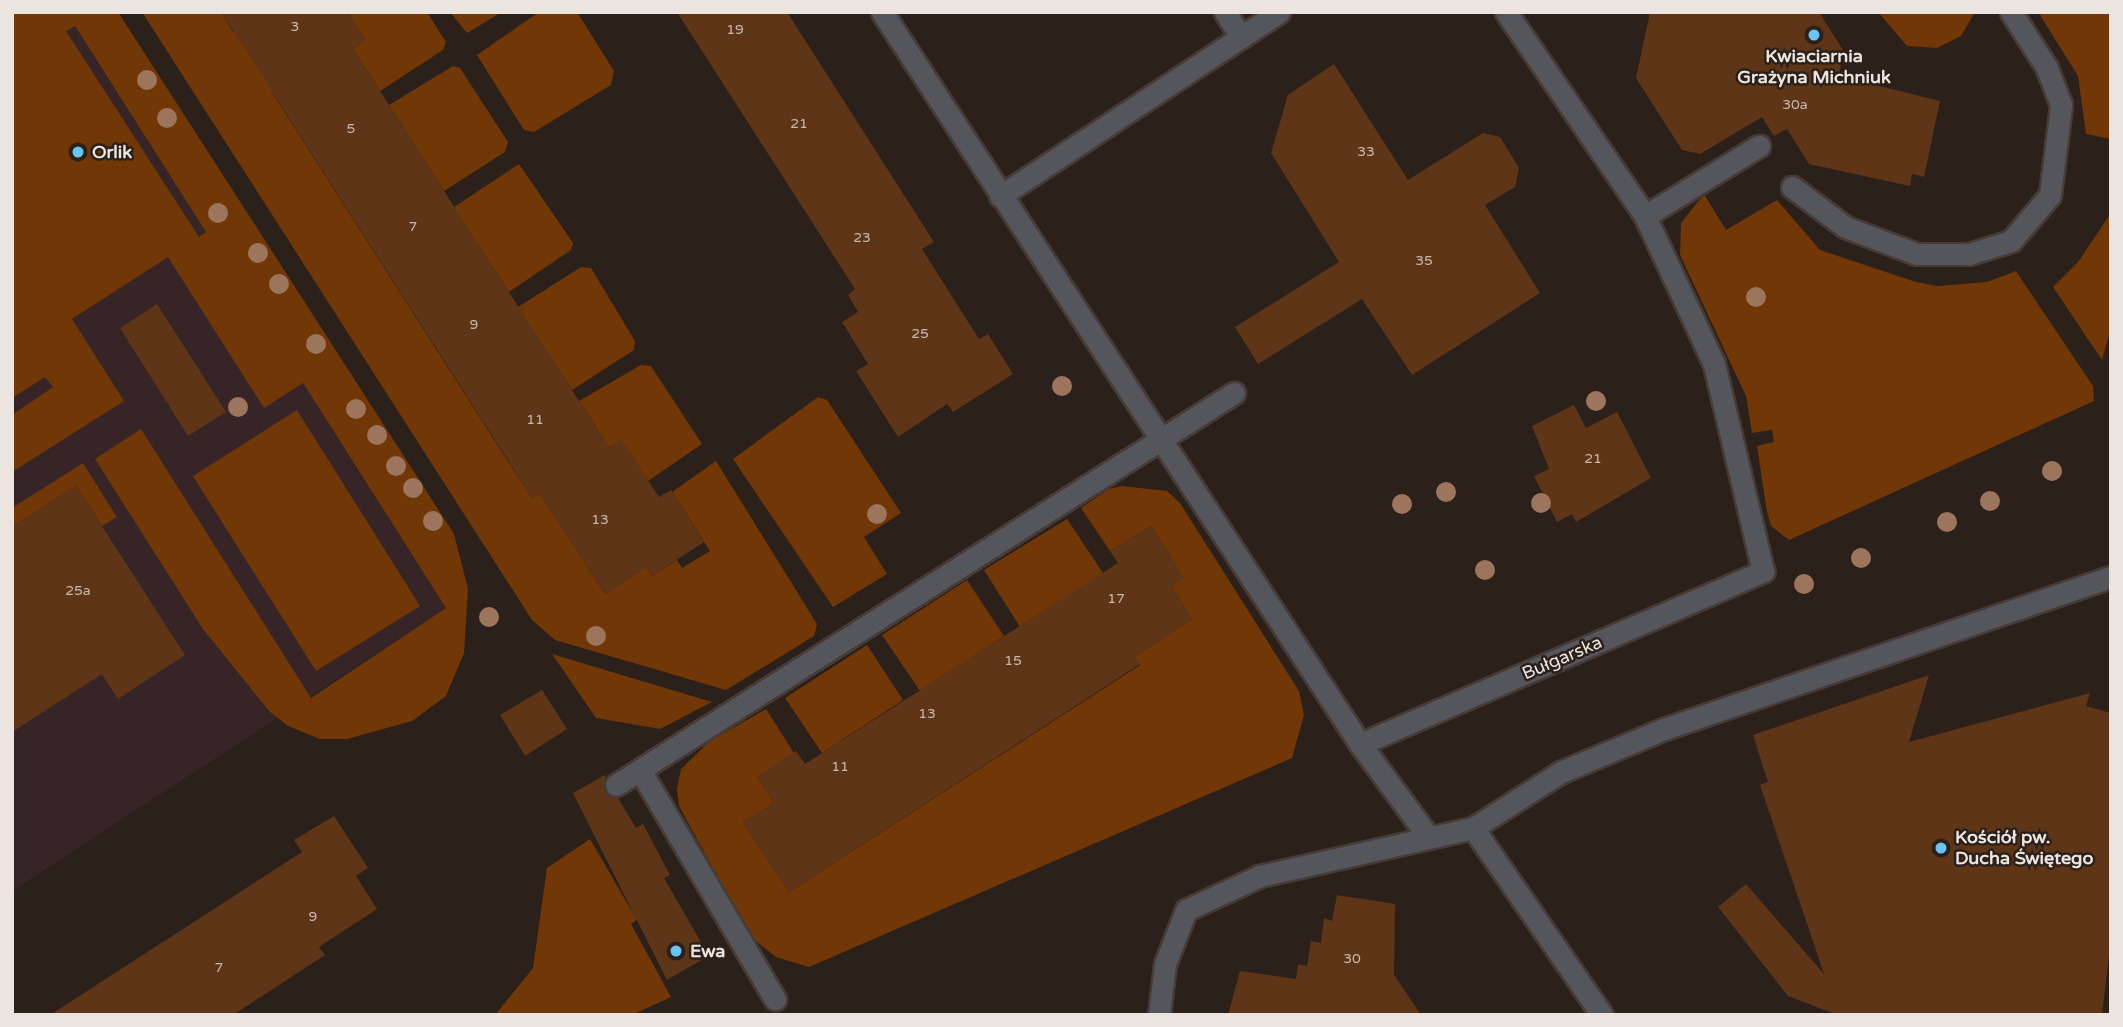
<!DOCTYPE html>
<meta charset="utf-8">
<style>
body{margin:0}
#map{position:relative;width:2123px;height:1027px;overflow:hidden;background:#2b201a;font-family:"Varela Round",sans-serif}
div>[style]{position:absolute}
.education>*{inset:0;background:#372427}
.green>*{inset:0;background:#713707}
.building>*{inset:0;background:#5f3517}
.roads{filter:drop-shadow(2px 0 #463b36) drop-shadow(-2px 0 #463b36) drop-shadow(0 2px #463b36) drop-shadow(0 -2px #463b36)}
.lane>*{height:21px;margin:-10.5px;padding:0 10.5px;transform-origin:10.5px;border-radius:10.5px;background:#55565c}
.street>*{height:21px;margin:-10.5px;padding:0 10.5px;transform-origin:10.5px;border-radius:10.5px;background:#55565c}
.trees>*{width:20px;height:20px;margin:-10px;border-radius:50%;background:#9d755c}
.dots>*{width:19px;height:19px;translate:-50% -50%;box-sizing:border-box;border:4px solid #2b201a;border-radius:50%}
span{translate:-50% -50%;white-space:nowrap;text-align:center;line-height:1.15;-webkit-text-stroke:5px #2b201a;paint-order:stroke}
.number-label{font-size:14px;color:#c8b8ad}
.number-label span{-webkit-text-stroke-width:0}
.poi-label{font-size:18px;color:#ebe4df;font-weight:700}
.left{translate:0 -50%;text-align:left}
.street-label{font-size:18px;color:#ebe4df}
.frame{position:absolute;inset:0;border:14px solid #ebe4df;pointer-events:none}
</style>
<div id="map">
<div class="education">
<i style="clip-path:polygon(12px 12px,74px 25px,446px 608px,12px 891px)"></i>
</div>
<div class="green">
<i style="clip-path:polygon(evenodd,12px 12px,118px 12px,454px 534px,468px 589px,464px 653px,446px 696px,412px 721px,347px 739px,320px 739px,288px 726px,270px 712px,203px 629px,95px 459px,141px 429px,311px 698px,446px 608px,303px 383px,264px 408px,168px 257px,72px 319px,124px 401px,12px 472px,12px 415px,53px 387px,45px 377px,12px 398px,12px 12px,75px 26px,206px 232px,199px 237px,66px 31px,75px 26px)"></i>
<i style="clip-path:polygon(142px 12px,221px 12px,233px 32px,242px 27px,275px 97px,509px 463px,532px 498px,540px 494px,605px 594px,646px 567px,652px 576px,677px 560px,682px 568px,710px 551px,672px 492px,716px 461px,817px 624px,814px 636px,726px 690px,555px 640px,532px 620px)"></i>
<i style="clip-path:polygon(347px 12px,427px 12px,446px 42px,443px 50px,380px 91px,353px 49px,365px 40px)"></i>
<i style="clip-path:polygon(450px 12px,502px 12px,467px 33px)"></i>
<i style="clip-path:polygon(539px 12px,577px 12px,614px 71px,611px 85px,534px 132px,524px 130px,477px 55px)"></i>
<i style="clip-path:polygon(1878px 12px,1975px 12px,1961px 36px,1937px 48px,1907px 46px)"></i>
<i style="clip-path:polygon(2045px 12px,2111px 12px,2111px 139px,2086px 134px,2078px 76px,2040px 15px)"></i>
<i style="clip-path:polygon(453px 66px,460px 68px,508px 142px,505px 152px,444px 191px,389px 105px)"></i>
<i style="clip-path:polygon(519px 164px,573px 243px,571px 250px,509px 292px,454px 207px)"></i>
<i style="clip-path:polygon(1704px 194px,1726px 230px,1777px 200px,1820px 250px,1916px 282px,1937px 286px,1987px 282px,2016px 271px,2093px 386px,2094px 401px,1789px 540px,1771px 526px,1767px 512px,1757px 446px,1774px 442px,1772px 430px,1752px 433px,1746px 396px,1680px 255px,1681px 223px)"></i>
<i style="clip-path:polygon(2111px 213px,2111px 328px,2102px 360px,2053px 287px,2078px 262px)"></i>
<i style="clip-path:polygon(581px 267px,591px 268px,635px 341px,634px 350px,572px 390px,518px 307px)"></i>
<i style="clip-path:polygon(641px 365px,651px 366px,702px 444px,648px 481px,621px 440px,609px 448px,579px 401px)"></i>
<i style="clip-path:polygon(818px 397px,827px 400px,901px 513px,864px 537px,887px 574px,833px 607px,733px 459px)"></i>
<i style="clip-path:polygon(297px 410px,420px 606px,316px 671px,193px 476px)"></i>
<i style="clip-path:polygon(83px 463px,117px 517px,102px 526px,76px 486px,12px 527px,12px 508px)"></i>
<i style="clip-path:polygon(1122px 486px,1167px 491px,1180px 503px,1299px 691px,1304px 715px,1292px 758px,809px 967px,776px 957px,751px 937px,679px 806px,677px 789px,681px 769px,710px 741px,766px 709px,794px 753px,757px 777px,774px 803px,743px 823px,789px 892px,1140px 665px,1135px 656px,1192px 619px,1171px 586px,1183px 577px,1151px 526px,1110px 551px,1081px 508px,1109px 489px)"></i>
<i style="clip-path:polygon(1067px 519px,1103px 573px,1020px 627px,984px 570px)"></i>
<i style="clip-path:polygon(967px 580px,1004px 636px,920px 691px,882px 635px)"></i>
<i style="clip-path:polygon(867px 645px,903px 700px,822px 753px,785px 698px)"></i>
<i style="clip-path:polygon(552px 654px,712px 702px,660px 729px,596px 718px)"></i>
<i style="clip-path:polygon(590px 839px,637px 920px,631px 924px,671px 997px,632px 1015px,495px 1015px,533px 968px,547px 868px)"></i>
</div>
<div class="building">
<i style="clip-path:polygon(221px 12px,347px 12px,365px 40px,353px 49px,609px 448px,621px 439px,659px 497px,671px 490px,704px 542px,652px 576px,646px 567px,605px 594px,540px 494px,532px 498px)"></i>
<i style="clip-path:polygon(677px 12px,787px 12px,934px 242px,922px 249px,979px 339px,988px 334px,1013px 374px,953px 412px,947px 404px,898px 437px,856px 371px,868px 364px,842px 322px,858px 312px,848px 295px,855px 289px)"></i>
<i style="clip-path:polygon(1650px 12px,1819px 12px,1843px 50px,1839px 76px,1940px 101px,1924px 177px,1912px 174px,1910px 186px,1809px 164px,1787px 129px,1774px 136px,1762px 117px,1700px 154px,1682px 150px,1636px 78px)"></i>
<i style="clip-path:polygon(1334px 64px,1408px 180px,1483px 133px,1500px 137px,1519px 168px,1515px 187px,1485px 205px,1540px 293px,1412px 375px,1362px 299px,1258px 364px,1235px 327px,1339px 262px,1271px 153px,1288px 95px)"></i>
<i style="clip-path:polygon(157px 304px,226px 412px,188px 436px,120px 328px)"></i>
<i style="clip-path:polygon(1574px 405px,1586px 428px,1617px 412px,1651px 478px,1576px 522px,1572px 514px,1557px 522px,1534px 476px,1549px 469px,1532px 426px)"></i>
<i style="clip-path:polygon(76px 486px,185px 655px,118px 699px,102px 674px,12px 732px,12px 527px)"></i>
<i style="clip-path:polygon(1151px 526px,1184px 578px,1171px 586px,1192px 619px,1135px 656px,1140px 664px,789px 892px,743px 823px,774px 803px,757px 777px,796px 751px,805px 764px,1118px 563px,1110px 551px)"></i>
<i style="clip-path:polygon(1929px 675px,1909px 742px,2090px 693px,2086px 706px,2111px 713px,2111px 939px,2102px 1015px,1838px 1015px,1788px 996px,1718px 907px,1746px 884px,1824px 974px,1760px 785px,1768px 782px,1753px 735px)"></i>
<i style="clip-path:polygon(542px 690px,567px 729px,525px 756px,500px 715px)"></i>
<i style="clip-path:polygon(605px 775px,605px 791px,618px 798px,636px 828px,643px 824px,670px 875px,664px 878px,701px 942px,697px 944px,705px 958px,667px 980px,573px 793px)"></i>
<i style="clip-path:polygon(334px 816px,368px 868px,356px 876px,377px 909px,319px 947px,325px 955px,233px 1015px,50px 1015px,302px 852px,294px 840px)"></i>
<i style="clip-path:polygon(1337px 895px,1395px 904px,1394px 975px,1421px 1015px,1228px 1015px,1240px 971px,1296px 979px,1298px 964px,1307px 966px,1311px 941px,1321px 943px,1324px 918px,1332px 921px)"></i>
</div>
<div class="roads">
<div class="lane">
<i style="left:882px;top:12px;width:874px;rotate:56.86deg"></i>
<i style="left:1360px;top:744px;width:113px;rotate:53.6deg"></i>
<i style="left:1225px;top:12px;width:30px;rotate:57deg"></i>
<i style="left:1506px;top:12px;width:247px;rotate:55.7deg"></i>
<i style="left:1645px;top:216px;width:163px;rotate:65deg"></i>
<i style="left:1714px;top:364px;width:213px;rotate:76.7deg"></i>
<i style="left:1792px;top:187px;width:66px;rotate:37deg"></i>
<i style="left:1845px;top:227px;width:77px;rotate:20.6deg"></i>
<i style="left:1917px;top:254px;width:52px"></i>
<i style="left:1969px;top:254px;width:44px;rotate:-17.2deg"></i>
<i style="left:2011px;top:241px;width:60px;rotate:-49.7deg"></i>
<i style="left:2050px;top:195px;width:91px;rotate:-83deg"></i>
<i style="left:2061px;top:105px;width:40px;rotate:-111deg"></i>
<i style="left:2047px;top:68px;width:67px;rotate:-122.7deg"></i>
<i style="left:1000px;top:196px;width:334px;rotate:-33.4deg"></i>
<i style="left:1645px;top:216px;width:134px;rotate:-31.6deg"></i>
<i style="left:640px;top:770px;width:266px;rotate:59.5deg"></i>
<i style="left:616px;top:785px;width:732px;rotate:-32.39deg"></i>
<i style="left:1473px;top:828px;width:227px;rotate:55.4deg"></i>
<i style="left:1159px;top:1015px;width:51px;rotate:-83.3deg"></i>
<i style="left:1165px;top:964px;width:58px;rotate:-68.7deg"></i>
<i style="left:1186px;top:910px;width:81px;rotate:-24.7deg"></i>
<i style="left:1260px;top:876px;width:218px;rotate:-12.7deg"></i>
<i style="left:1473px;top:828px;width:104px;rotate:-32.5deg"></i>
<i style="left:1561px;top:772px;width:112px;rotate:-22.7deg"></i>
<i style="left:1664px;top:729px;width:472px;rotate:-18.8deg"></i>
</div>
<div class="street">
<i style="left:1360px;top:744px;width:439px;rotate:-23.2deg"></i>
</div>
</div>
<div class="trees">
<i style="left:147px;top:80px"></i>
<i style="left:167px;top:118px"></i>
<i style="left:218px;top:213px"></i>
<i style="left:258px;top:253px"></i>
<i style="left:279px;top:284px"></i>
<i style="left:1756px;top:297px"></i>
<i style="left:316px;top:344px"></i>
<i style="left:1062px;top:386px"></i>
<i style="left:1596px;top:401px"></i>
<i style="left:238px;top:407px"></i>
<i style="left:356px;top:409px"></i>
<i style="left:377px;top:435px"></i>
<i style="left:396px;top:466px"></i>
<i style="left:2052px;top:471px"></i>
<i style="left:413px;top:488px"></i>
<i style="left:1446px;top:492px"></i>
<i style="left:1990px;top:501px"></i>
<i style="left:1541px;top:503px"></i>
<i style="left:1402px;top:504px"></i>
<i style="left:877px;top:514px"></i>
<i style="left:433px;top:521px"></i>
<i style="left:1947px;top:522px"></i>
<i style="left:1861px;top:558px"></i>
<i style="left:1485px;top:570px"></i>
<i style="left:1804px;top:584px"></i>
<i style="left:489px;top:617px"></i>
<i style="left:596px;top:636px"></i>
</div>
<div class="dots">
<i style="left:1814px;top:35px;background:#68c4f0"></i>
<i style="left:78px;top:152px;background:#68c4f0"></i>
<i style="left:1941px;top:848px;background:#68c4f0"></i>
<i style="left:676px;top:951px;background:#68c4f0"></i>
</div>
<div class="number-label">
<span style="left:295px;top:27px">3</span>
<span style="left:735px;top:30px">19</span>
<span style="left:1795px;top:105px">30a</span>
<span style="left:799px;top:124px">21</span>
<span style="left:351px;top:129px">5</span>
<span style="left:1366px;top:152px">33</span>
<span style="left:413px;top:227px">7</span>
<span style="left:862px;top:238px">23</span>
<span style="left:1424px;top:261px">35</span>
<span style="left:474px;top:325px">9</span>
<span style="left:920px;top:334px">25</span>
<span style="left:535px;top:420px">11</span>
<span style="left:1593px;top:459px">21</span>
<span style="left:600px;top:520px">13</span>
<span style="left:78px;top:591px">25a</span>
<span style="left:1116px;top:599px">17</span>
<span style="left:1013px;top:661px">15</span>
<span style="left:927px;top:714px">13</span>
<span style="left:840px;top:767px">11</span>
<span style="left:313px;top:917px">9</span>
<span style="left:1352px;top:959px">30</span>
<span style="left:219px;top:968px">7</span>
</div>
<div class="poi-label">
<span style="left:1814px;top:67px">Kwiaciarnia<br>Grażyna Michniuk</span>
<span class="left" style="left:92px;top:152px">Orlik</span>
<span class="left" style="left:1955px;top:848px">Kościół pw.<br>Ducha Świętego</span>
<span class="left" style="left:690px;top:951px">Ewa</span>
</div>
<div class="street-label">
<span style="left:1562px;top:658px;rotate:-23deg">Bułgarska</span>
</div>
<div class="frame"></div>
</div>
